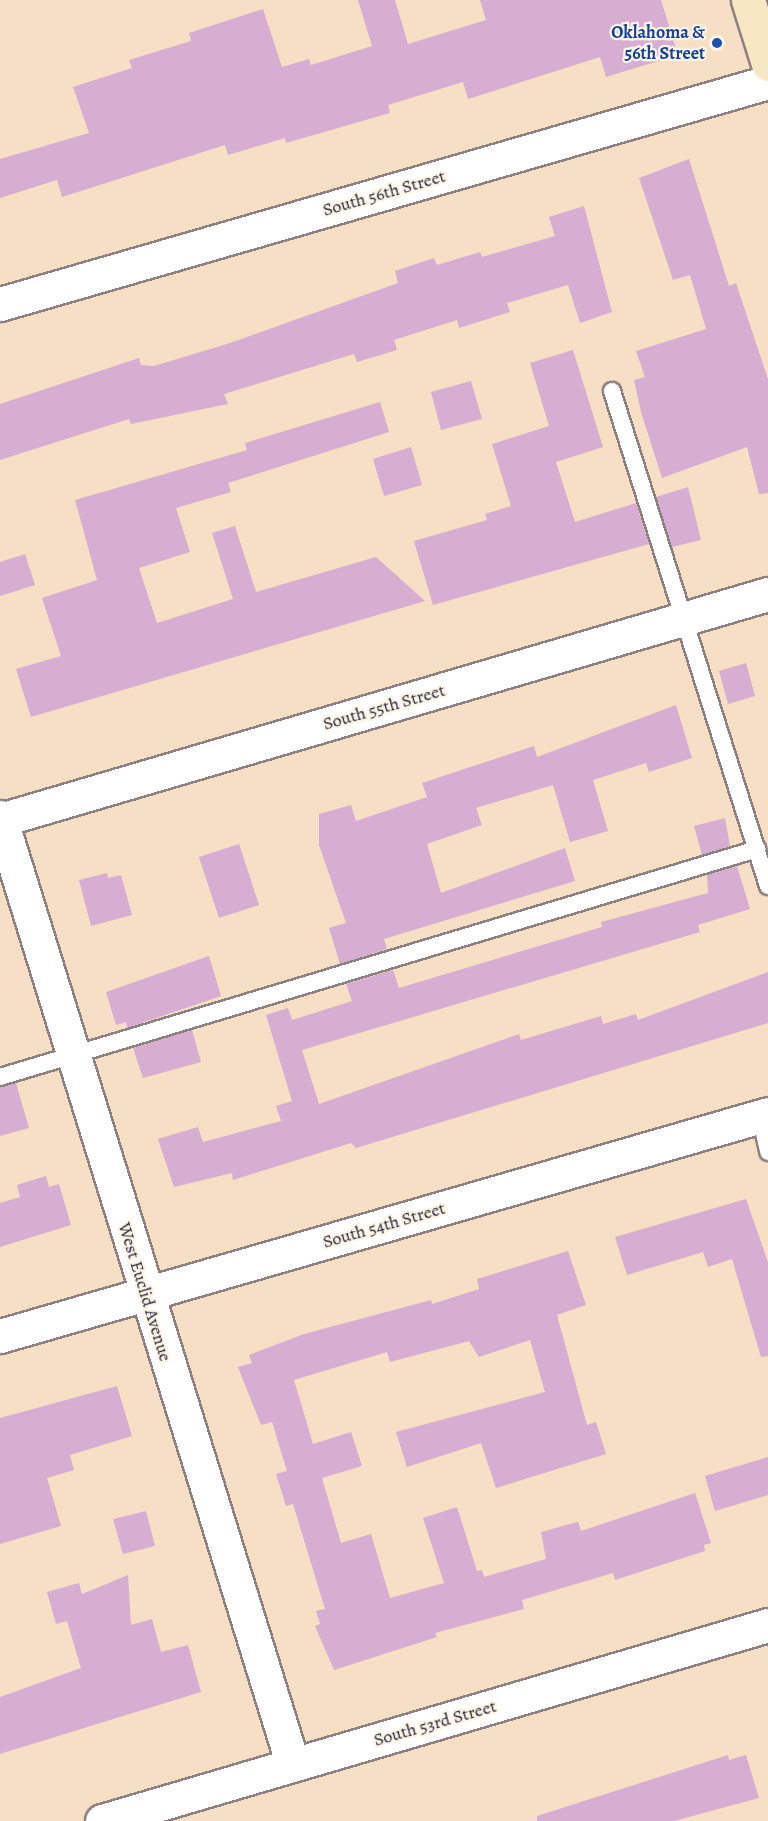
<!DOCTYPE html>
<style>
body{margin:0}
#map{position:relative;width:768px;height:1821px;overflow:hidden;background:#f6dfc4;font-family:Alegreya,serif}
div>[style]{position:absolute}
.building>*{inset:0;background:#d7add2}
.roads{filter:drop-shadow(2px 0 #8c8080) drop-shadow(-2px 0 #8c8080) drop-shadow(0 2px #8c8080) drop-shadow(0 -2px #8c8080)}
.service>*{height:16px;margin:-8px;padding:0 8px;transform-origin:8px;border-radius:8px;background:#fff}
.minor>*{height:33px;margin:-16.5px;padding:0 16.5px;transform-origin:16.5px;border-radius:16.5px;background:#fff}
.secondary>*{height:33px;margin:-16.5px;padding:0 16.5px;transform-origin:16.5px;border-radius:16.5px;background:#f7e8c3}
.dots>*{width:16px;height:16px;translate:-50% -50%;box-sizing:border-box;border:3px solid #fcf5e5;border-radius:50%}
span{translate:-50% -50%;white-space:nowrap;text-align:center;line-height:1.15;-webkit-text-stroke:4.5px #fcf5e5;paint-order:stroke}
.transit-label{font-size:18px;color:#164399;font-weight:700}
.right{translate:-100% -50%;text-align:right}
.street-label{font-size:18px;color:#22223b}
</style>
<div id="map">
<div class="building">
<i style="clip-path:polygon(358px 0,395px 0,408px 44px,486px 20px,480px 0,661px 0,678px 55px,606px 77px,600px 57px,468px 99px,463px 82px,388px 105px,390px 113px,286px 143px,285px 138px,228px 155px,225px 145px,62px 197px,57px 180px,0 198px,0 159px,89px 133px,73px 87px,132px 68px,129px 60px,191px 41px,189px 33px,263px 9px,282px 67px,309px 59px,311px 65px,372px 46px)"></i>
<i style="clip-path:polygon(689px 159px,729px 286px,736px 283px,768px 379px,768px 493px,759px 494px,747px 447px,662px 478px,641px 412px,634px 380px,645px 377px,636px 351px,706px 329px,690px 275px,673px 280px,639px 178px)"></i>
<i style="clip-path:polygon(584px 206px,612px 312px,580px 323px,568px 285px,507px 303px,510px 312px,459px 328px,457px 320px,394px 340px,397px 350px,357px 362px,354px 354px,224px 394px,228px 404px,131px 424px,129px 419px,0 460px,0 404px,139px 358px,141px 365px,154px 366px,230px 343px,398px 283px,395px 271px,434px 258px,437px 265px,480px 252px,482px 257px,555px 236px,549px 217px)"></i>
<i style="clip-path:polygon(573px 350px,603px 447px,556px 462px,575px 522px,636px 503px,649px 544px,433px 605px,414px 541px,487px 520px,485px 514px,511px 506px,492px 444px,549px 426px,530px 363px)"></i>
<i style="clip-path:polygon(471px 381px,482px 419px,441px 430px,431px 392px)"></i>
<i style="clip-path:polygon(380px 402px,389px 432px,228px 483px,231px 492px,176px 508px,190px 552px,139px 568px,157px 623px,233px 599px,212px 533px,235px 526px,256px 592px,376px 557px,425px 601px,31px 717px,16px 669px,61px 656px,42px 598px,97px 580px,75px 500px,247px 450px,245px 443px)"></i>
<i style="clip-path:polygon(411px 447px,422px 485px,384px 496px,373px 459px)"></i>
<i style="clip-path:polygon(688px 487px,701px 540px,672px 547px,656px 497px)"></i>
<i style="clip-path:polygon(25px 554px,35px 585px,0 596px,0 562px)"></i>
<i style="clip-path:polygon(746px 663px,755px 696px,728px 704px,719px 671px)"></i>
<i style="clip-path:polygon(676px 705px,692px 758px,649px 772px,646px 763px,593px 780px,608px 831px,570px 842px,553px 785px,476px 808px,482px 825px,427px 844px,441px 893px,565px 848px,575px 881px,384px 939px,387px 949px,340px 964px,329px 928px,346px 923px,319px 845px,319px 814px,351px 805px,356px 821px,427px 797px,422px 783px,534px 746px,537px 757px)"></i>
<i style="clip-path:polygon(725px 818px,730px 846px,702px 855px,694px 826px)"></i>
<i style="clip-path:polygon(239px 844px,259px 905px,219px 918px,199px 857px)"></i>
<i style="clip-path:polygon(737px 866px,750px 909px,698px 925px,700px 932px,302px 1050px,319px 1104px,519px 1034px,521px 1040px,601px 1016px,603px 1024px,636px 1014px,638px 1020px,768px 972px,768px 1023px,356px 1148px,351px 1143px,233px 1180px,232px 1173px,174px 1187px,158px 1139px,198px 1127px,203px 1142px,281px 1121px,276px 1106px,292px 1101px,266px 1015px,288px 1008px,292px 1020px,352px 1001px,346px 984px,393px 970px,399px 988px,602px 927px,601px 922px,708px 893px,707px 875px)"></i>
<i style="clip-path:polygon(107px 873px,108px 878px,121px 875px,132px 915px,91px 926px,79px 880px)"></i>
<i style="clip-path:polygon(209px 956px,221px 996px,127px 1028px,126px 1022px,116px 1025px,106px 992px)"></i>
<i style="clip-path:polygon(192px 1030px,201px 1062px,143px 1078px,133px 1048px)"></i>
<i style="clip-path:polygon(16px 1083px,29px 1128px,0 1136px,0 1087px)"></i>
<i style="clip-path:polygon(46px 1176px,49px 1187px,59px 1184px,71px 1225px,0 1247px,0 1203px,20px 1197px,17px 1185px)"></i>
<i style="clip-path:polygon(746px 1199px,768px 1262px,768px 1356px,761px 1357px,732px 1259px,708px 1267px,703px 1252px,627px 1275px,615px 1237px)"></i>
<i style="clip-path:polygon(568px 1251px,586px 1305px,557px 1315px,587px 1425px,596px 1422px,606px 1454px,496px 1488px,481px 1443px,407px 1467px,396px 1432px,545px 1392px,530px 1340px,479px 1357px,469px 1341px,390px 1362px,387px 1352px,294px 1380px,313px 1444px,351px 1432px,362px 1466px,322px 1478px,341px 1543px,371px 1534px,390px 1598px,444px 1583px,423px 1518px,457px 1507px,477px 1571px,482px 1570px,484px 1577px,546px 1559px,541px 1532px,578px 1522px,581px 1531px,695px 1493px,711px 1543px,704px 1545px,705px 1551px,615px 1580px,613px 1573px,522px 1600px,524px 1609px,435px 1633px,437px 1637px,334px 1670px,315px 1626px,320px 1624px,316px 1611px,325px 1609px,293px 1504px,286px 1506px,276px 1474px,287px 1471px,272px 1422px,261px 1425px,238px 1367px,252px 1363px,249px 1355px,304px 1334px,431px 1300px,432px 1304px,479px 1289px,477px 1279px)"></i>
<i style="clip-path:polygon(117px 1386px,132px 1436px,70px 1455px,74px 1470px,47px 1478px,61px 1526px,0 1544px,0 1418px)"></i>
<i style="clip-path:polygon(768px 1457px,768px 1495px,715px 1511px,705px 1476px)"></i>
<i style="clip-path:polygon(146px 1511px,155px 1546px,123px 1554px,113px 1519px)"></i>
<i style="clip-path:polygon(128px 1575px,131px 1625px,152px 1619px,161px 1652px,188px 1645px,201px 1692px,0 1754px,0 1697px,81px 1668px,67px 1621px,56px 1624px,47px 1592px,79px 1583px,82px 1594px)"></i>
<i style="clip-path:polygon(728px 1755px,729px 1760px,746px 1755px,759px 1798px,674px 1821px,537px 1821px,537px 1816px)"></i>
</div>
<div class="roads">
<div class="service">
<i style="left:612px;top:391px;width:519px;rotate:72.51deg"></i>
<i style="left:0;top:1077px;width:791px;rotate:-16.76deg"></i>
<i style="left:760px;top:1116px;width:37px;rotate:77deg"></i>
</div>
<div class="minor">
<i style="left:0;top:304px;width:799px;rotate:-16.12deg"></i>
<i style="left:0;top:817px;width:992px;rotate:72.83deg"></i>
<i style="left:0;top:820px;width:801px;rotate:-16.4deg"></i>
<i style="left:0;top:1336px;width:799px;rotate:-16.12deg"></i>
<i style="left:102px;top:1821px;width:694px;rotate:-16.4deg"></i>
</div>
<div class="secondary">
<i style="left:748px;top:0;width:67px;rotate:72.6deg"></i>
</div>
</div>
<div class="dots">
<i style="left:717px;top:43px;background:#1a4fb4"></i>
</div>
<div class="transit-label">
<span class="right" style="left:705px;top:43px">Oklahoma &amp;<br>56th Street</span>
</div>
<div class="street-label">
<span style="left:384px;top:193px;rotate:-16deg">South 56th Street</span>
<span style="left:384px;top:707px;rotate:-16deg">South 55th Street</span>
<span style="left:384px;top:1225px;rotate:-16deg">South 54th Street</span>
<span style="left:145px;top:1292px;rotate:73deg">West Euclid Avenue</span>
<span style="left:435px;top:1723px;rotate:-16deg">South 53rd Street</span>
</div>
</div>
